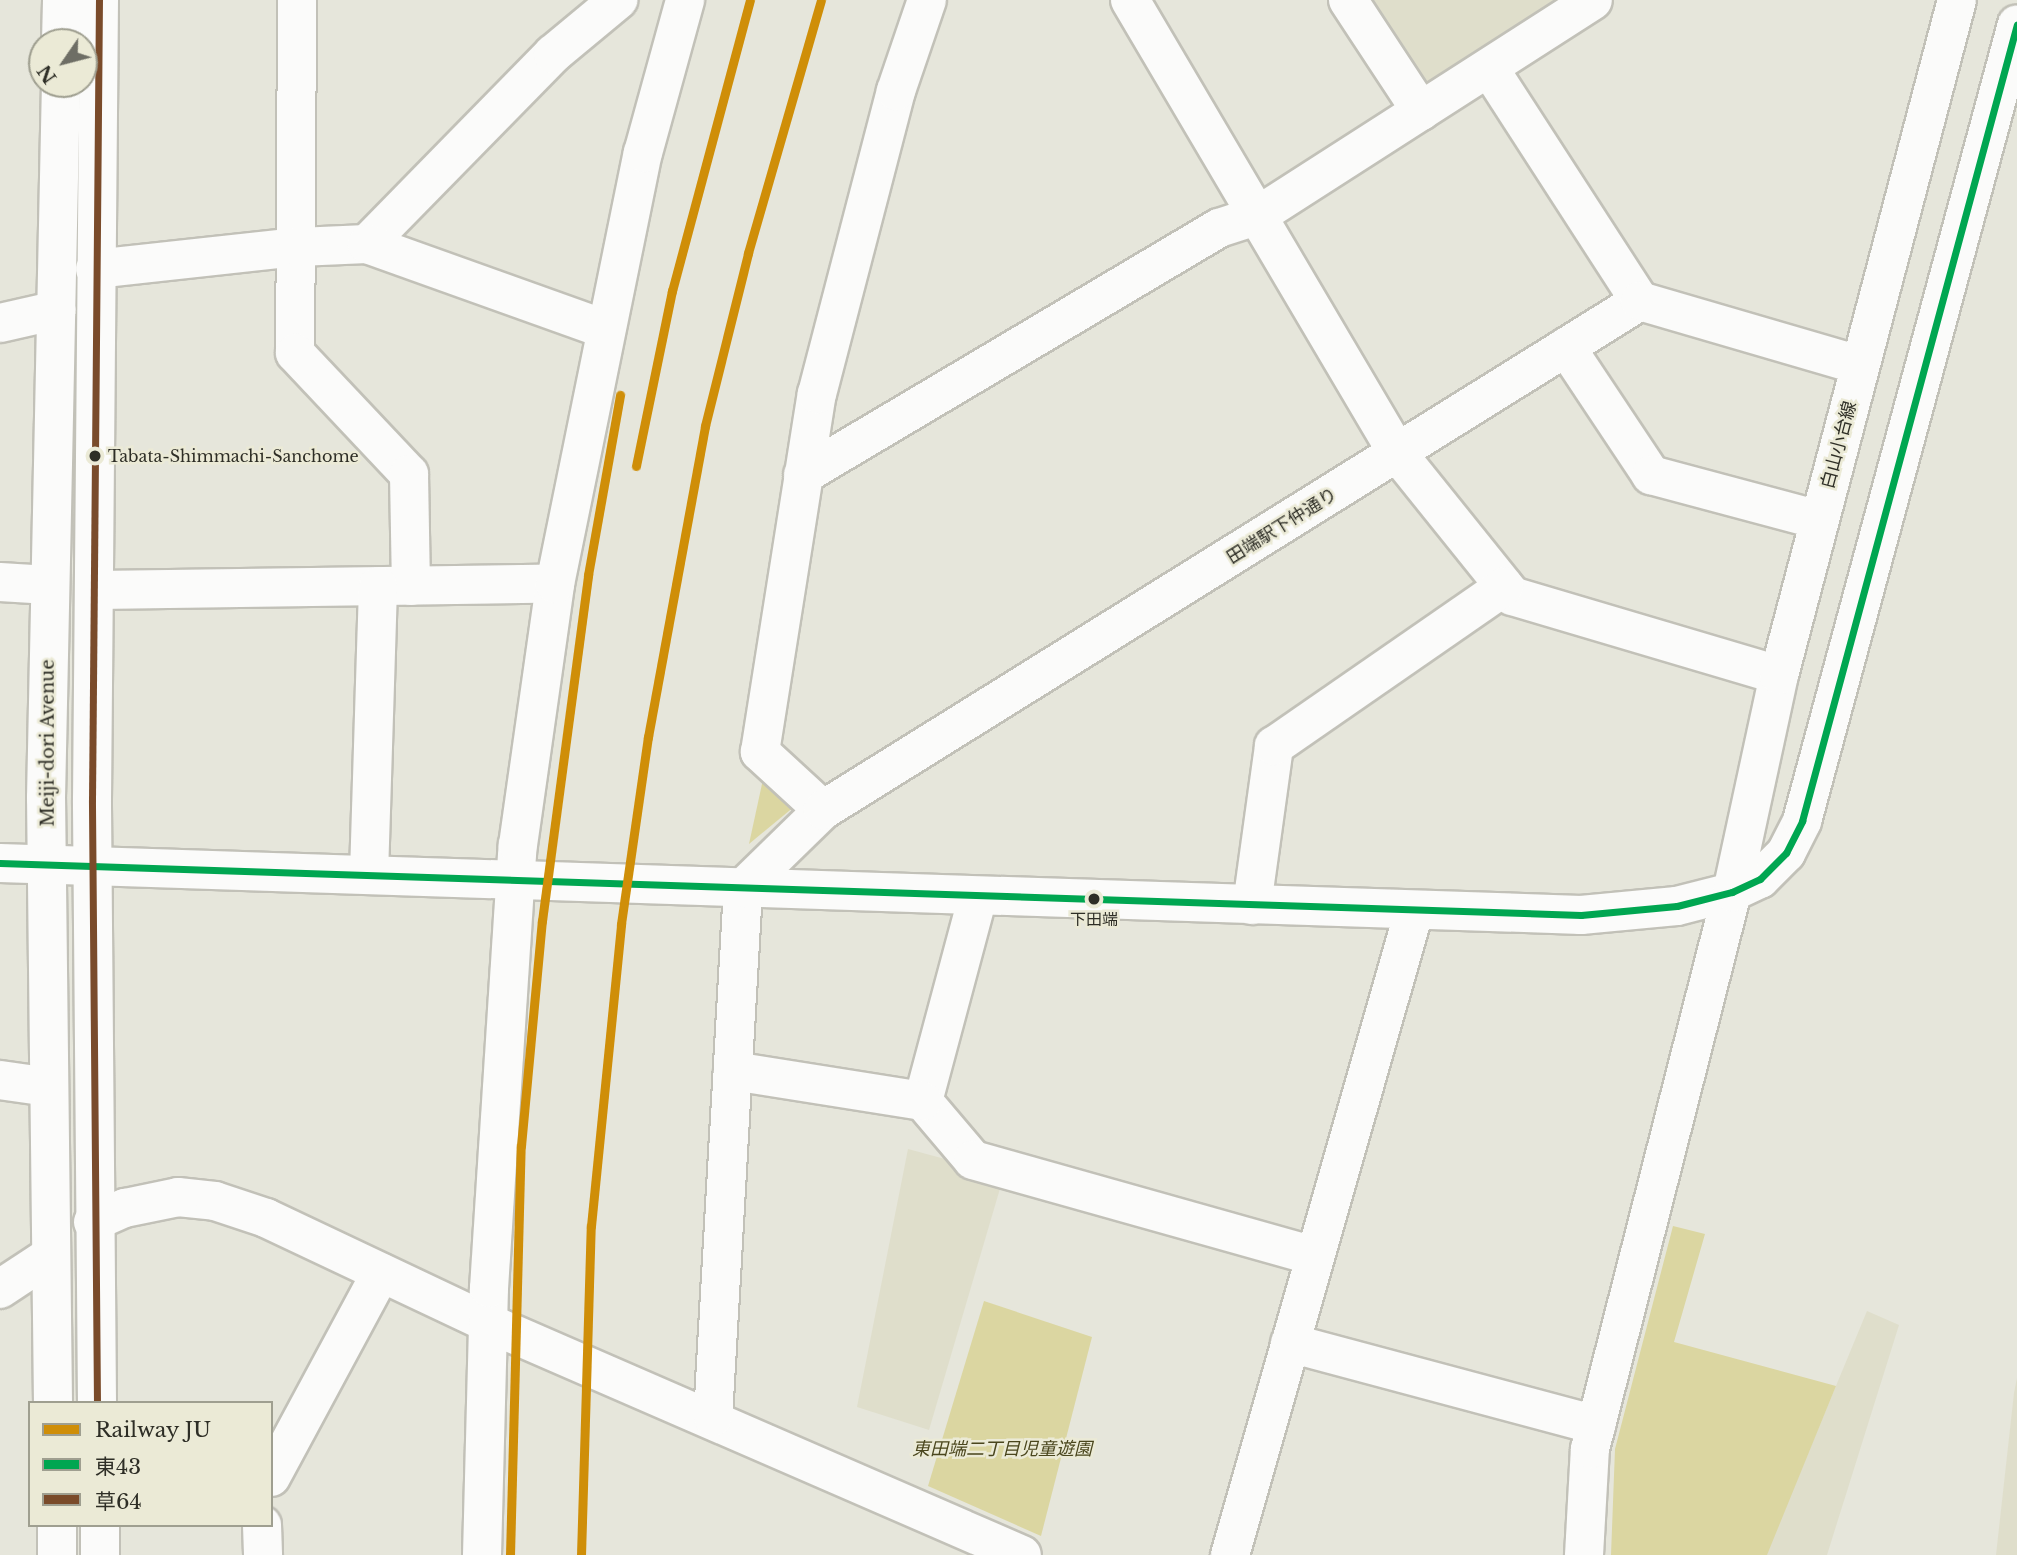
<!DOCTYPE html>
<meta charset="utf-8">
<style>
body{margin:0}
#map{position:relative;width:2017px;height:1555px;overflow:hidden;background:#e6e6db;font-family:"Libre Baskerville","Noto Sans JP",serif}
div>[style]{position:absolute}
.built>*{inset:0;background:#dfdecb}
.green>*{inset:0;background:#dbd6a1}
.roads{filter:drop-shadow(2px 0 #c2c1b8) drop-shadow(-2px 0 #c2c1b8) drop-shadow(0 2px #c2c1b8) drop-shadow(0 -2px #c2c1b8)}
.minor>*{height:38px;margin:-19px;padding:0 19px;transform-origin:19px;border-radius:19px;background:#fbfbfa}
.major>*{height:38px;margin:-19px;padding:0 19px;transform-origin:19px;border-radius:19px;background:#fbfbfa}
.bus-1>*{height:7px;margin:-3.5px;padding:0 3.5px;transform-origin:3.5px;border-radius:3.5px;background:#00a651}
.bus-2>*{height:7px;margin:-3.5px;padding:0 3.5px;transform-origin:3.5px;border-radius:3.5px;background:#7a4b2a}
.rail-1>*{height:9px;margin:-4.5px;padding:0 4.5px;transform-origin:4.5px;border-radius:4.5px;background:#cf8e08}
.dots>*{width:19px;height:19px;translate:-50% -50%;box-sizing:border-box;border:4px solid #ebead6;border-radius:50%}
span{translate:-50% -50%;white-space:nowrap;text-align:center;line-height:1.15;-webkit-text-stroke:5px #ebead6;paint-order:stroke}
.bus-label{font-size:16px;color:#2e2e26}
.left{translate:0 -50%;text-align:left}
.street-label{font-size:18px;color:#2e2e26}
.park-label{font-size:18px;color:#4a461d;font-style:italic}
.legend{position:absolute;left:28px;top:1401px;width:245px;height:126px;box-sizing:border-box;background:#ebead6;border:2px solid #9f9f90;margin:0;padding:9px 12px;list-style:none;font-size:21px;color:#2e2e26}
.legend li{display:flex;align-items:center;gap:14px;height:35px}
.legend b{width:35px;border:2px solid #9f9f90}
.north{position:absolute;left:28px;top:28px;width:70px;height:70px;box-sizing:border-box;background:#ebead6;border:2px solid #9f9f90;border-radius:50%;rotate:235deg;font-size:19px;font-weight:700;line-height:28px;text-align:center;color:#2e2e26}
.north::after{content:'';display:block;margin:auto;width:24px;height:32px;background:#6e6e65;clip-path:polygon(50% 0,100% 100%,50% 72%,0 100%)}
</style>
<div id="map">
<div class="built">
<i style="clip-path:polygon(1365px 0,1561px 0,1429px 85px,1417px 82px)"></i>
<i style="clip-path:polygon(908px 1149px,1004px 1175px,929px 1430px,857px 1407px)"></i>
<i style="clip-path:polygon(1867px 1311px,1899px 1325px,1827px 1555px,1766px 1555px)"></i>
<i style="clip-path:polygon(2017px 1378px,2017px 1555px,1996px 1555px,2014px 1393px)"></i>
</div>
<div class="green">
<i style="clip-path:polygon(765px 770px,795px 806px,749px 844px)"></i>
<i style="clip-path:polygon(1673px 1226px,1705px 1234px,1674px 1342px,1836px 1386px,1767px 1555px,1611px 1555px,1615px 1449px)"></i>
<i style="clip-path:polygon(984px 1301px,1092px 1337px,1041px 1536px,928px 1486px)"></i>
</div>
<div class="roads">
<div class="minor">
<i style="left:297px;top:0;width:353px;rotate:90.3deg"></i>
<i style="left:295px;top:353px;width:166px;rotate:46.7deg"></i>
<i style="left:409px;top:474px;width:112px;rotate:89deg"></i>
<i style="left:1130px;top:0;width:527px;rotate:59.45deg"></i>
<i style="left:1398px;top:454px;width:182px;rotate:51.2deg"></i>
<i style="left:1512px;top:596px;width:278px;rotate:16.5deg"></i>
<i style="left:1348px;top:0;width:133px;rotate:56.7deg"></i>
<i style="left:1489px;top:68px;width:278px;rotate:57.1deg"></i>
<i style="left:367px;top:244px;width:266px;rotate:-45.6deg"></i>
<i style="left:553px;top:54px;width:85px;rotate:-39.7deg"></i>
<i style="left:95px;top:269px;width:204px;rotate:-6.2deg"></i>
<i style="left:298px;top:247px;width:69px;rotate:-2.5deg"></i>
<i style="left:367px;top:244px;width:253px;rotate:19.7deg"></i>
<i style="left:0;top:323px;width:58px;rotate:-12.8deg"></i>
<i style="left:1566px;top:347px;width:154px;rotate:56.4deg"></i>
<i style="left:1651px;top:475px;width:174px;rotate:15deg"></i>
<i style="left:803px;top:475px;width:484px;rotate:-30.7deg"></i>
<i style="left:1219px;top:228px;width:40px;rotate:-18deg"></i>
<i style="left:1257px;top:216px;width:399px;rotate:-32.7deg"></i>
<i style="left:0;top:582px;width:49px;rotate:3.5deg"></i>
<i style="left:97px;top:590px;width:458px;rotate:-0.8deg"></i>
<i style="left:823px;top:810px;width:86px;rotate:-137.4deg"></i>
<i style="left:760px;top:752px;width:363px;rotate:-81deg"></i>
<i style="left:817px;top:394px;width:313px;rotate:-75.4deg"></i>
<i style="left:896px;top:91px;width:96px;rotate:-71.2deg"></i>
<i style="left:369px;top:874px;width:288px;rotate:-88.2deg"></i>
<i style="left:978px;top:896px;width:212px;rotate:105deg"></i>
<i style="left:923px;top:1101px;width:77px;rotate:49.7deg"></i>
<i style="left:973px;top:1160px;width:355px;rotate:15.7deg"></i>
<i style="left:1252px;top:905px;width:161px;rotate:-82.1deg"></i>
<i style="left:1274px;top:746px;width:280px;rotate:-34.7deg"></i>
<i style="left:733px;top:1071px;width:192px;rotate:9deg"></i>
<i style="left:0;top:1080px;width:49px;rotate:8.1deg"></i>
<i style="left:93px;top:1222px;width:35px;rotate:-24deg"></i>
<i style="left:125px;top:1208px;width:54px;rotate:-11.7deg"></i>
<i style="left:178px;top:1197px;width:37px;rotate:6deg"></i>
<i style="left:215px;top:1201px;width:54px;rotate:18.4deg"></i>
<i style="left:266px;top:1218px;width:246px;rotate:25.3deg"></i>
<i style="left:488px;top:1323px;width:582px;rotate:23.48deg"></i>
<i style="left:0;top:1289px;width:60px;rotate:-33.4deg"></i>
<i style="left:1290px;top:1343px;width:317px;rotate:15deg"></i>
<i style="left:713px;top:1417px;width:530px;rotate:-86.75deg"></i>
<i style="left:743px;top:888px;width:112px;rotate:-44.3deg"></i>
<i style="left:823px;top:810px;width:963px;rotate:-31.92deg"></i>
<i style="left:1640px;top:301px;width:228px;rotate:16.3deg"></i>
<i style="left:271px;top:1477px;width:232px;rotate:-61.7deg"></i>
<i style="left:262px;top:1525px;width:30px;rotate:88deg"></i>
<i style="left:482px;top:1555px;width:267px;rotate:-88.5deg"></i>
<i style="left:489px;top:1288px;width:444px;rotate:-86.3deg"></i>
<i style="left:518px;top:845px;width:264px;rotate:-81.9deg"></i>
<i style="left:555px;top:584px;width:440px;rotate:-78.5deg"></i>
<i style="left:643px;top:153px;width:159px;rotate:-74.6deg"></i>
<i style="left:1230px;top:1555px;width:670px;rotate:-74.05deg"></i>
<i style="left:1584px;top:1555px;width:106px;rotate:-86.8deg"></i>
<i style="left:1590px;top:1449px;width:575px;rotate:-75.7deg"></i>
</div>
<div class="major">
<i style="left:61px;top:42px;width:42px;rotate:-88.6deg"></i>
<i style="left:0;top:863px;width:1582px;rotate:1.88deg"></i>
<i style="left:1581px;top:915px;width:96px;rotate:-5.4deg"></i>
<i style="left:1677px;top:906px;width:57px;rotate:-14.3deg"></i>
<i style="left:1732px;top:892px;width:31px;rotate:-25deg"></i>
<i style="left:1760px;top:879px;width:37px;rotate:-45deg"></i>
<i style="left:1786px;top:853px;width:36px;rotate:-63deg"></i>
<i style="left:1802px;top:821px;width:825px;rotate:-74.9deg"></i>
<i style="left:1732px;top:892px;width:222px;rotate:-77.8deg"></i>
<i style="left:1779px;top:675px;width:698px;rotate:-75.23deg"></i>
<i style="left:53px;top:1403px;width:605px;rotate:-90.66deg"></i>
<i style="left:46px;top:798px;width:714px;rotate:-88.8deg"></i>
<i style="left:97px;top:1403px;width:603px;rotate:-90.48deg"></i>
<i style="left:92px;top:800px;width:800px;rotate:-89.5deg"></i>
<i style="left:57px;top:1525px;width:30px;rotate:90deg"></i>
<i style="left:100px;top:1525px;width:30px;rotate:90deg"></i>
</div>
</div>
<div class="bus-1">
<i style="left:0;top:863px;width:1582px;rotate:1.88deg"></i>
<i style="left:1581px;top:915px;width:96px;rotate:-5.4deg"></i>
<i style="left:1677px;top:906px;width:57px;rotate:-14.3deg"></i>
<i style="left:1732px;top:892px;width:31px;rotate:-25deg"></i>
<i style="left:1760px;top:879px;width:37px;rotate:-45deg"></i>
<i style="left:1786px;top:853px;width:36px;rotate:-63deg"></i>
<i style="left:1802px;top:821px;width:825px;rotate:-74.9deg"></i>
</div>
<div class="bus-2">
<i style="left:97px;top:1403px;width:603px;rotate:-90.48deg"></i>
<i style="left:92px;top:800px;width:800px;rotate:-89.5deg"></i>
</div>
<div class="rail-1">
<i style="left:636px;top:466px;width:179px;rotate:-78.4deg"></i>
<i style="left:672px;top:291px;width:301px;rotate:-75deg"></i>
<i style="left:510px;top:1555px;width:409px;rotate:-88.5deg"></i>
<i style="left:521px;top:1146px;width:226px;rotate:-84.7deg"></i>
<i style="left:542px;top:921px;width:349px;rotate:-82.4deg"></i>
<i style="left:588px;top:575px;width:183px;rotate:-79.9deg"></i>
<i style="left:581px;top:1555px;width:329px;rotate:-88.3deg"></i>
<i style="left:591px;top:1226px;width:303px;rotate:-84.3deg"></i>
<i style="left:621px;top:924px;width:189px;rotate:-81.8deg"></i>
<i style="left:648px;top:737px;width:316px;rotate:-79.6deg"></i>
<i style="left:705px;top:426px;width:178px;rotate:-76deg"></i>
<i style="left:748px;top:253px;width:263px;rotate:-73.9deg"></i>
</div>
<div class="dots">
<i style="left:95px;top:456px;background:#2e2e26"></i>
<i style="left:1094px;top:899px;background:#2e2e26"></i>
</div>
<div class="bus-label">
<span class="left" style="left:108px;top:456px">Tabata-Shimmachi-Sanchome</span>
<span style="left:1094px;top:919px">下田端</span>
</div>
<div class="street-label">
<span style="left:1839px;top:445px;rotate:-75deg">白山小台線</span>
<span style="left:1282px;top:526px;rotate:-32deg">田端駅下仲通り</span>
<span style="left:48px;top:743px;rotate:-90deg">Meiji-dori Avenue</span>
</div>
<div class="park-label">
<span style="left:1002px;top:1449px">東田端二丁目児童遊園</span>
</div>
<ul class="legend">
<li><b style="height:9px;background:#cf8e08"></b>Railway JU</li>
<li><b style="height:9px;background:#00a651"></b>東43</li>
<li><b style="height:9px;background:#7a4b2a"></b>草64</li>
</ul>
<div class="north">N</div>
</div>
